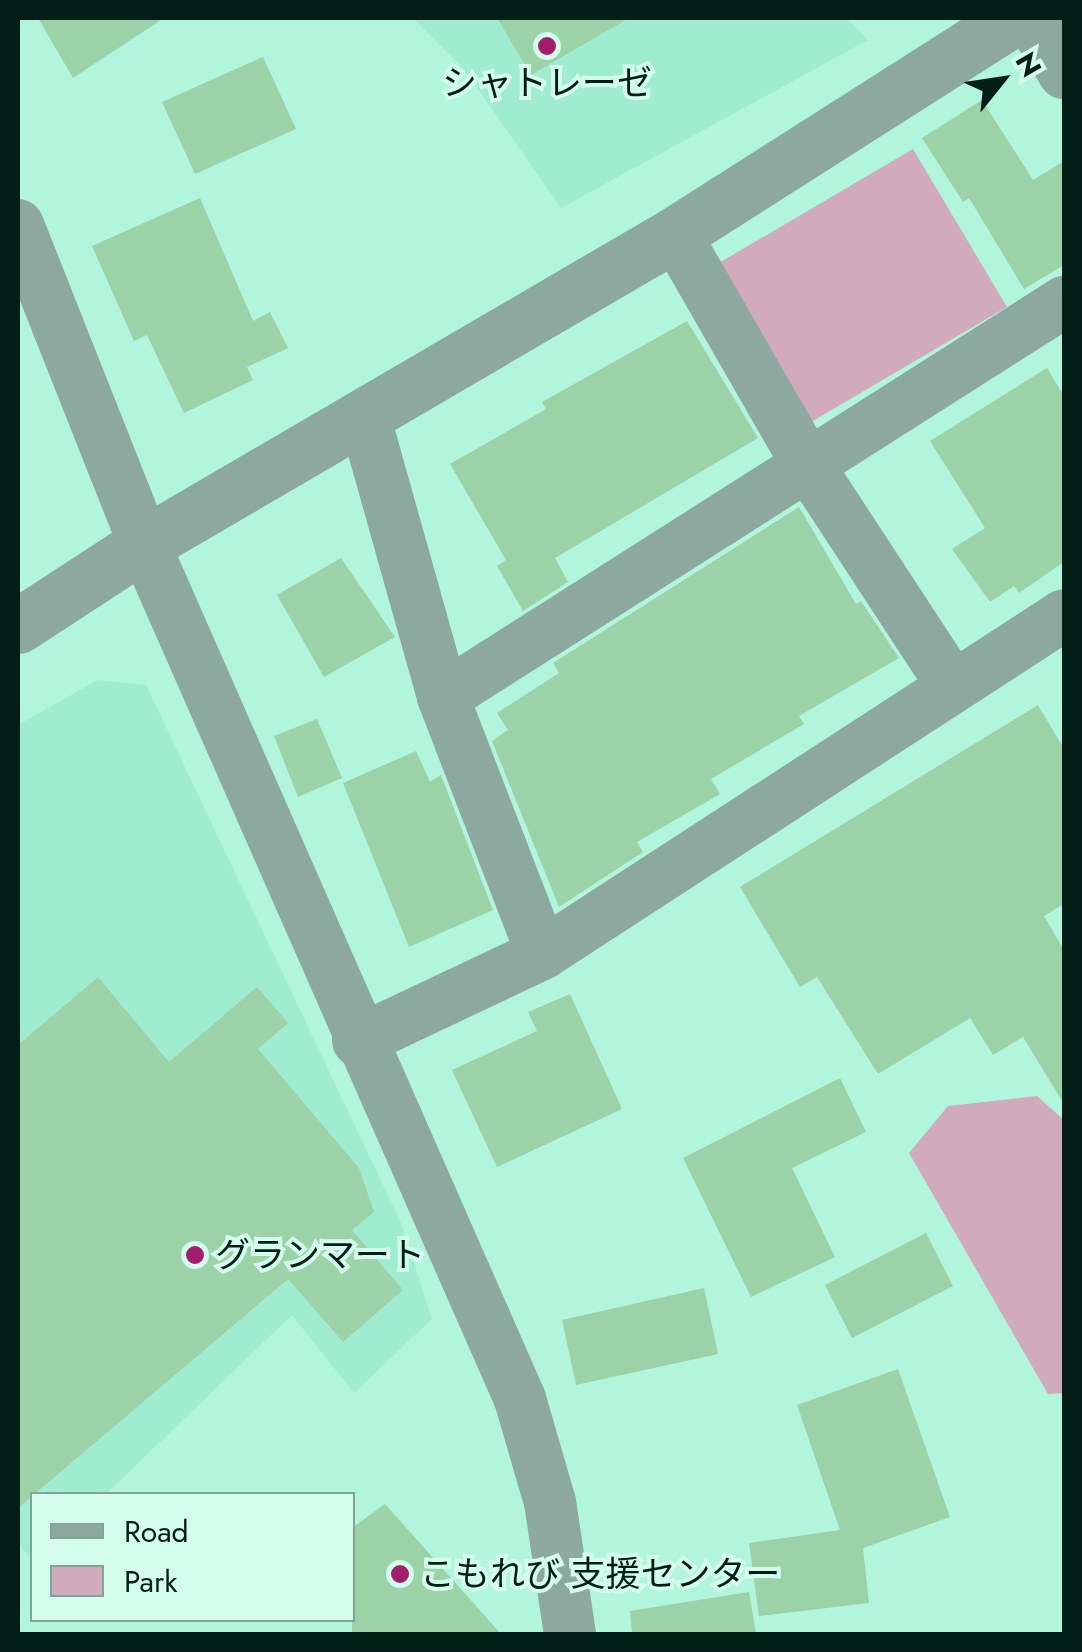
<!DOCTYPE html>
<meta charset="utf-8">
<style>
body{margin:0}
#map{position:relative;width:1082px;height:1652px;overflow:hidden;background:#b1f5dd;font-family:Jost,"Noto Sans JP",sans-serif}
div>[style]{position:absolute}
.built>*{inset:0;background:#9fecd1}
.green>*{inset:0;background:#d1aabb}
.building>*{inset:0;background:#9bd2a7}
.minor>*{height:52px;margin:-26px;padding:0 26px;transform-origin:26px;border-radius:26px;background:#8da99f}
.tertiary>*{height:55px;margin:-27.5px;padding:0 27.5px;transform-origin:27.5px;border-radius:27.5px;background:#8da99f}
.dots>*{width:28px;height:28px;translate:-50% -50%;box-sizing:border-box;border:5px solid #d4fced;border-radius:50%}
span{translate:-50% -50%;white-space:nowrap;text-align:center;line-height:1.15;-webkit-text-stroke:8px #d4fced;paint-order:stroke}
.poi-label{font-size:35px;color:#031e16}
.left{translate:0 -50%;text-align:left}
.frame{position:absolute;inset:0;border:20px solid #031e16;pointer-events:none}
.legend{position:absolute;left:30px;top:1492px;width:325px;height:130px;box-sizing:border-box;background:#d4fced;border:2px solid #80a397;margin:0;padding:12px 18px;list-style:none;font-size:30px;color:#031e16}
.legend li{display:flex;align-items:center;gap:20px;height:50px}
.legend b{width:50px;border:2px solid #80a397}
.north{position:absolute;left:952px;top:30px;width:100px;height:100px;-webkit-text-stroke:8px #d4fced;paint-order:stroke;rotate:60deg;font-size:28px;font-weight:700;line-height:40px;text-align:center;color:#031e16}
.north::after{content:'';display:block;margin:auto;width:35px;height:45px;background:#031e16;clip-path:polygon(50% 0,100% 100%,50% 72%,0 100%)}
</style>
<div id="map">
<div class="built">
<i style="clip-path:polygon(412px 18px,847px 18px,868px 40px,561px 208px,464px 69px)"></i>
<i style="clip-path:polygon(98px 680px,146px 685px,401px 1223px,432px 1319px,354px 1393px,292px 1315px,106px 1494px,32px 1494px,32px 1560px,18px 1543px,18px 725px)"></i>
</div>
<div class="green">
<i style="clip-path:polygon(913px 149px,1007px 307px,806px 425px,712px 267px)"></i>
<i style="clip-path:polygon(1037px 1096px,1064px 1120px,1064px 1393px,1048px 1394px,909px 1153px,948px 1106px)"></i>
</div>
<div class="building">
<i style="clip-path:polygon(38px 18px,164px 18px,73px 78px)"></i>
<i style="clip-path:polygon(497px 18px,629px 18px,531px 75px)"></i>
<i style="clip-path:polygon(263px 57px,296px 129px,195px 174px,162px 102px)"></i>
<i style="clip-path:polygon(982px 100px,1033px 180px,1064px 161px,1064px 265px,1024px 289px,969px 198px,963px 202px,922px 138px)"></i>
<i style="clip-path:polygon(200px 198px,253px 321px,270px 312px,288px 348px,247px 367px,253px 380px,184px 413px,147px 335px,134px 341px,92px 246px)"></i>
<i style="clip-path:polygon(687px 321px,758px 438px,555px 558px,568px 582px,523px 611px,497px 566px,506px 560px,450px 464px,546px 409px,542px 402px)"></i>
<i style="clip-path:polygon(1047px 368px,1064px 396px,1064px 562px,1019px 593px,1014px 586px,990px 602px,952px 549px,985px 528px,930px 441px)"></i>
<i style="clip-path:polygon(799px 507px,856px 604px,861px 601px,899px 658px,799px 716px,804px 724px,711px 779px,720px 794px,637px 842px,643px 852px,559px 907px,492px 741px,508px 730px,497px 713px,559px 673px,553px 663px)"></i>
<i style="clip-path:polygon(341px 558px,395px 637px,324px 677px,277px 595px)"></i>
<i style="clip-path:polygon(1038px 705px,1064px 749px,1064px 904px,1044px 916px,1064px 950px,1064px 1104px,1023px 1037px,993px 1055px,970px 1018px,878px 1074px,817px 977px,800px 987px,740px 887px)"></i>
<i style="clip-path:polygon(317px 719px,342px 778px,298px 797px,274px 736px)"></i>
<i style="clip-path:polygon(416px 751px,430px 782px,441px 775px,493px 910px,409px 947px,343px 783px)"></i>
<i style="clip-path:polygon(98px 977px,169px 1062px,257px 987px,288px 1023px,258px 1049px,359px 1168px,374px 1212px,352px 1230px,403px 1290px,343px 1342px,288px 1279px,18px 1508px,18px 1045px)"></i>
<i style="clip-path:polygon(570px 994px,622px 1109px,497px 1167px,452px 1070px,537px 1031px,528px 1012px)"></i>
<i style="clip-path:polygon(840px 1078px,866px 1132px,792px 1168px,835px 1257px,751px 1297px,683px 1158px)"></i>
<i style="clip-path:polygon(926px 1233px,953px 1286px,852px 1338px,825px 1285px)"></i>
<i style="clip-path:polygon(704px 1288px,718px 1354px,576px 1385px,562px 1320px)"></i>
<i style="clip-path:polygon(898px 1369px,950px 1517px,863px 1548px,869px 1603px,759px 1616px,749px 1543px,840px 1530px,797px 1405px)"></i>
<i style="clip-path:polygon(385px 1504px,501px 1634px,352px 1634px,352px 1528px)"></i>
<i style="clip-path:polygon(749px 1592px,756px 1634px,632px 1634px,630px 1611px)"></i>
</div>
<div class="minor">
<i style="left:1030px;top:18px;width:65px;rotate:58.3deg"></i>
<i style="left:18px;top:225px;width:343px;rotate:68.4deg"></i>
<i style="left:144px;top:544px;width:934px;rotate:66.26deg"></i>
<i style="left:520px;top:1399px;width:107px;rotate:73.8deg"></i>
<i style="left:550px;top:1502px;width:134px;rotate:81.4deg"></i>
<i style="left:675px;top:234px;width:267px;rotate:60.1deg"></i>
<i style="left:808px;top:465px;width:265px;rotate:56.8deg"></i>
<i style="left:365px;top:419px;width:289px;rotate:74.3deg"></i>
<i style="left:443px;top:697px;width:275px;rotate:68.9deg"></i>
<i style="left:443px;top:697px;width:736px;rotate:-32.46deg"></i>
<i style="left:358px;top:1041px;width:204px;rotate:-25.3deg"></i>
<i style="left:542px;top:954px;width:622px;rotate:-33deg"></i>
</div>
<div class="tertiary">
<i style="left:18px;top:626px;width:150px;rotate:-33.1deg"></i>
<i style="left:144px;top:544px;width:615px;rotate:-30.28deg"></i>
<i style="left:675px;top:234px;width:402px;rotate:-32.5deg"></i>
</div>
<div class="dots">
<i style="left:547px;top:46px;background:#a21d6b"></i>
<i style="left:195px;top:1255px;background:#a21d6b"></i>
<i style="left:400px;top:1574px;background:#a21d6b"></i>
</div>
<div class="poi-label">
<span style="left:547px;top:83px">シャトレーゼ</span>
<span class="left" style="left:215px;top:1255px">グランマート</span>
<span class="left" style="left:420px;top:1574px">こもれび 支援センター</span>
</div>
<div class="frame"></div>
<ul class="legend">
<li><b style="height:12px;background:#8da99f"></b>Road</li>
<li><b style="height:28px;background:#d1aabb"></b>Park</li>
</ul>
<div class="north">N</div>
</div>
